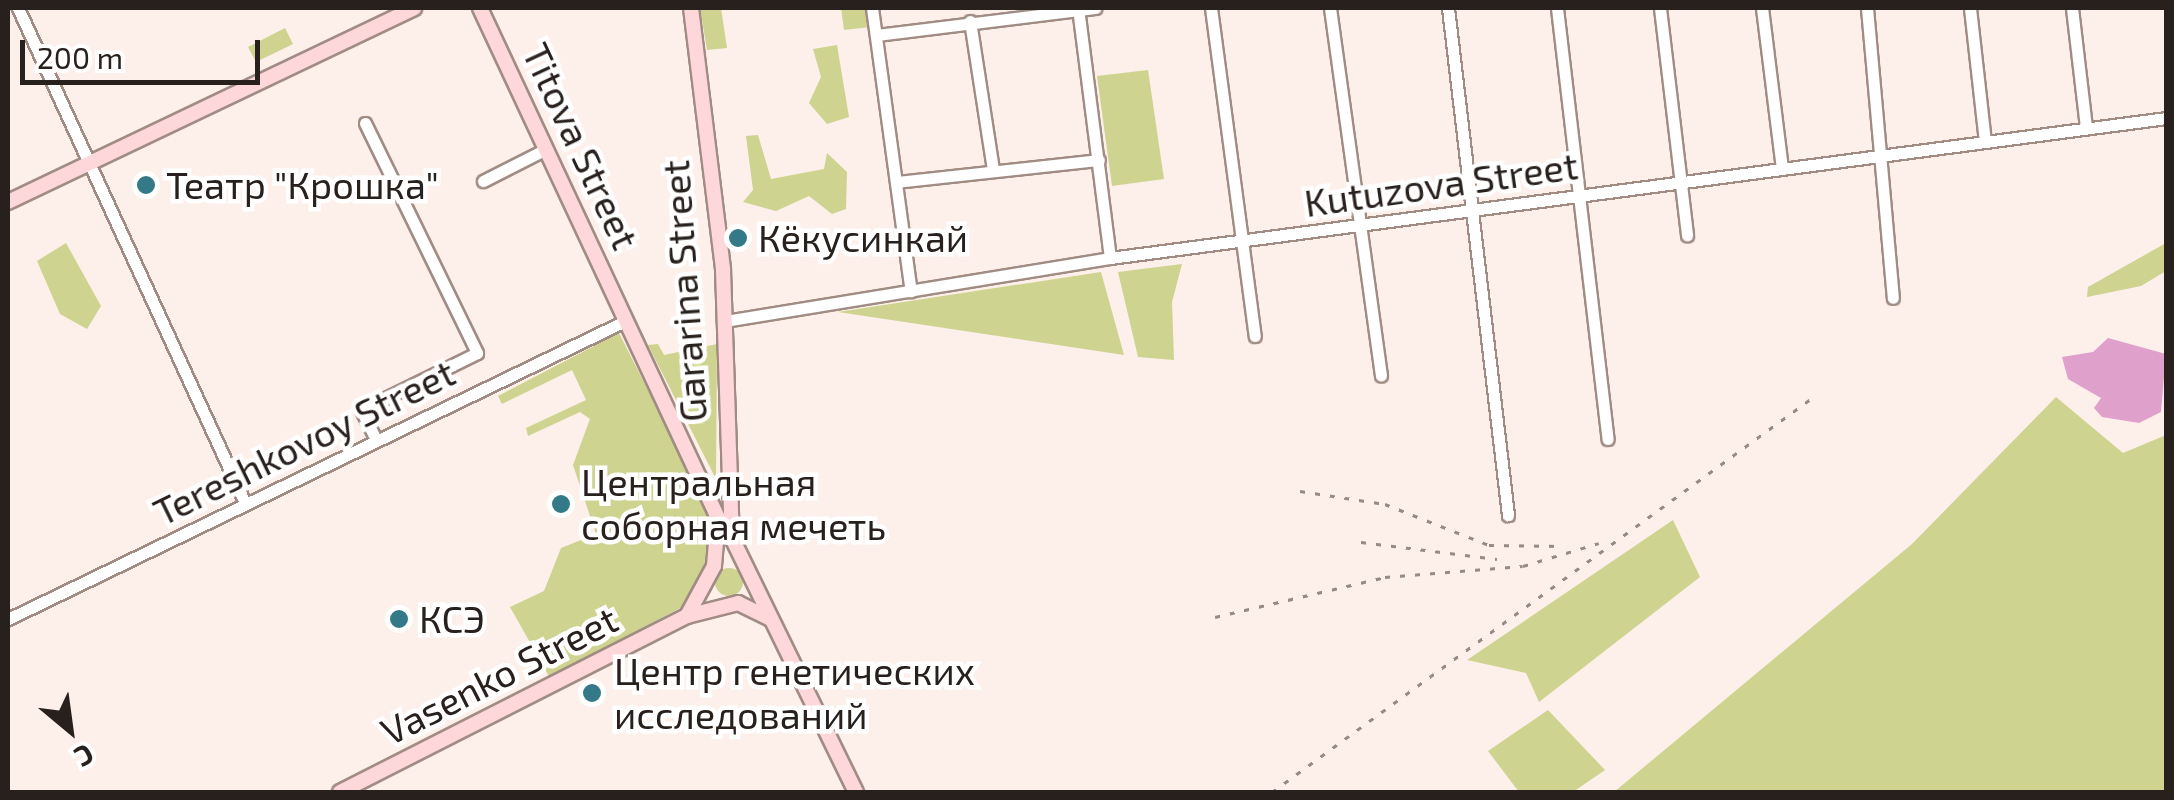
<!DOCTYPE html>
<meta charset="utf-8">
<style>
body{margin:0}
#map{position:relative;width:2174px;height:800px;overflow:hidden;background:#fdefea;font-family:"Exo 2",sans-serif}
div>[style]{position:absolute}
.green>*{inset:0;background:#ced38f}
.round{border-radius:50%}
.water>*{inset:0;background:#dfa0cc}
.roads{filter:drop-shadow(2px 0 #a08c83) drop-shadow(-2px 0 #a08c83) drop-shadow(0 2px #a08c83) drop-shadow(0 -2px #a08c83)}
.minor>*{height:11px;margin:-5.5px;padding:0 5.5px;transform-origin:5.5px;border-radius:5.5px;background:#fff}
.major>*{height:14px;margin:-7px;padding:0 7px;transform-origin:7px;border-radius:7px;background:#fed7db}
.rail>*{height:2.5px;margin-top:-1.25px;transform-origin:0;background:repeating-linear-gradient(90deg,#958a86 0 5px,transparent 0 15px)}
.dots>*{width:28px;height:28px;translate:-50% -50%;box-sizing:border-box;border:5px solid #fff;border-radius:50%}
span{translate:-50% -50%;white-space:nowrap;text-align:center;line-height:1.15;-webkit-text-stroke:9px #fff;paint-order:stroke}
.street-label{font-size:38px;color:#28201d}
.poi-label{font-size:38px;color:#28201d}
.left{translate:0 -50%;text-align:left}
.frame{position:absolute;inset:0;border:10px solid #28201d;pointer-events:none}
.north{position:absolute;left:20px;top:680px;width:100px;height:100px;-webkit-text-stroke:8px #fff;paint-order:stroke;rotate:151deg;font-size:28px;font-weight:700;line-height:40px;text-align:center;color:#28201d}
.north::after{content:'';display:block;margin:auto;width:35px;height:45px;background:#28201d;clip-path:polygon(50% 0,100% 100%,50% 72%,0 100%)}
.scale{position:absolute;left:20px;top:40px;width:240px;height:45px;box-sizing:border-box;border:5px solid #28201d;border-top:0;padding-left:12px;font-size:30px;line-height:35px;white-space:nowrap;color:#28201d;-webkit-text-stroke:8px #fff;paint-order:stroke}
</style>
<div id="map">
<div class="green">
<i style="clip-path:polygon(700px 8px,721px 8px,727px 48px,707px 50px)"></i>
<i style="clip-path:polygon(841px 8px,867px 8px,870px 27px,844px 30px)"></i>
<i style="clip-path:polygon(285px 28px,293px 44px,256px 62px,248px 47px)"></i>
<i style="clip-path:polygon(837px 45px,849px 117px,827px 124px,809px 103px,821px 77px,813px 49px)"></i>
<i style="clip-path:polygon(1148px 70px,1164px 179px,1112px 186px,1097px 76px)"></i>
<i style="clip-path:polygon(758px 135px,771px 179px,824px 169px,827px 153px,847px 172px,846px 209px,832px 214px,809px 196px,776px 211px,743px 202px,753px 190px,746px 136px)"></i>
<i style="clip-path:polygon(66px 243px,101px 306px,87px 329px,60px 314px,37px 261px)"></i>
<i style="clip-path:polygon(2166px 243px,2166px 271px,2141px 286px,2087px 297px,2088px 287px)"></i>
<i style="clip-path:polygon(1182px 264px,1172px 302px,1174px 360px,1138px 357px,1118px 272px)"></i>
<i style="clip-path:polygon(1101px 272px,1124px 355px,838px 312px)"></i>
<i style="clip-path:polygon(619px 333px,708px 509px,712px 550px,693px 601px,550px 678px,510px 607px,544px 591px,561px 548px,596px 534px,573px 465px,590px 419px,580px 412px,528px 436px,526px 428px,586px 400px,572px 370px,502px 404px,498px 396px)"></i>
<i style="clip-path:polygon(658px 344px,664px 355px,717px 344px,716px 479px,648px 345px)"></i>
<i style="clip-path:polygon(2056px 397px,2123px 453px,2166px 435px,2166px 792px,1614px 792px,1912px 544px)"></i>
<i style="clip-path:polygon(1673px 520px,1700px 577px,1539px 702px,1526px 673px,1467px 660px)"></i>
<i class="round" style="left:715px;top:568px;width:28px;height:28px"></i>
<i style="clip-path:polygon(1548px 710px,1605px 770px,1573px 792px,1519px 792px,1488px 751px)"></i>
</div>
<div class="water">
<i style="clip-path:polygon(2108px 338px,2166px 354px,2161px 412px,2139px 423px,2102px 417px,2094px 408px,2101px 398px,2068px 379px,2062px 357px,2093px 352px)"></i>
</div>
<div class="roads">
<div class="minor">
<i style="left:18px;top:8px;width:545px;rotate:65.36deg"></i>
<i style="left:872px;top:8px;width:286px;rotate:82.2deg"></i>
<i style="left:1078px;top:8px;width:252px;rotate:82.7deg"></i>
<i style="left:1211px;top:8px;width:331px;rotate:82.4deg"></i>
<i style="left:1330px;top:8px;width:371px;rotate:82.1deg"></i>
<i style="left:1448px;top:8px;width:511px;rotate:83.25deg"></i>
<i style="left:1557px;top:8px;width:434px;rotate:83.3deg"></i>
<i style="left:1660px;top:8px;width:229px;rotate:83.2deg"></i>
<i style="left:1762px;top:8px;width:162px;rotate:82.9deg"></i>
<i style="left:1867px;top:8px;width:291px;rotate:84.9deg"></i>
<i style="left:1970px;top:8px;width:134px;rotate:83.6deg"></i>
<i style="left:2072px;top:8px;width:121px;rotate:83.3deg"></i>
<i style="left:970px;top:21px;width:151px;rotate:81.2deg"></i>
<i style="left:876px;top:35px;width:221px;rotate:-7deg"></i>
<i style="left:365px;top:123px;width:256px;rotate:64deg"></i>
<i style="left:477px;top:353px;width:129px;rotate:153.8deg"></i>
<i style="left:361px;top:410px;width:34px;rotate:63deg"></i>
<i style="left:483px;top:181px;width:71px;rotate:-26.9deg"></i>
<i style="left:896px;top:182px;width:204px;rotate:-6.2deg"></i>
<i style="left:725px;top:321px;width:390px;rotate:-9.3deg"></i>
<i style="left:1110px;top:258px;width:1065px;rotate:-7.55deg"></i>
<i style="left:8px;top:619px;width:687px;rotate:-25.78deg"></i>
</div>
<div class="major">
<i style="left:480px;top:8px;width:563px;rotate:64.98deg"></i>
<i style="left:718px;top:518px;width:48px;rotate:94.8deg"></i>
<i style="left:714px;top:566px;width:57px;rotate:118.4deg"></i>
<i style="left:691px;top:8px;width:264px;rotate:83deg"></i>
<i style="left:723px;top:270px;width:268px;rotate:88.1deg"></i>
<i style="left:732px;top:538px;width:283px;rotate:64deg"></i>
<i style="left:8px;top:202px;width:450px;rotate:-25.5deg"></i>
<i style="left:340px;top:792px;width:389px;rotate:-26.9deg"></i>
<i style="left:687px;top:616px;width:53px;rotate:-14.3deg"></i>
<i style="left:738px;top:603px;width:37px;rotate:26deg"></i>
</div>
</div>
<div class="rail">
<i style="left:1300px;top:491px;width:86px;rotate:8.7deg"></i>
<i style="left:1385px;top:504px;width:112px;rotate:21.5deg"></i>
<i style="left:1489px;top:545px;width:75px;rotate:0.8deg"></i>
<i style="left:1361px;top:542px;width:137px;rotate:7.1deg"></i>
<i style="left:1215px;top:617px;width:175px;rotate:-13.2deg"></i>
<i style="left:1385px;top:577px;width:138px;rotate:-4.6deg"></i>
<i style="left:1523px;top:566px;width:79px;rotate:-16.8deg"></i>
<i style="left:1272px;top:792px;width:673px;rotate:-36.12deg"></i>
</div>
<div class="dots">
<i style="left:146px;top:185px;background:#347987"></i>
<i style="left:738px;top:238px;background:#347987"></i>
<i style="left:561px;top:504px;background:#347987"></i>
<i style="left:399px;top:619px;background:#347987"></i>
<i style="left:592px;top:693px;background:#347987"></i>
</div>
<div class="street-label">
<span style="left:581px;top:146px;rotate:65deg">Titova Street</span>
<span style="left:1441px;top:184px;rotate:-8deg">Kutuzova Street</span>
<span style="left:684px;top:291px;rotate:-94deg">Gararina Street</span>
<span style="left:304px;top:442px;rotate:-26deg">Tereshkovoy Street</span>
<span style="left:499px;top:675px;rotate:-27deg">Vasenko Street</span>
</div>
<div class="poi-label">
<span class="left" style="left:166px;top:185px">Театр "Крошка"</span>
<span class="left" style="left:758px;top:238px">Кёкусинкай</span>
<span class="left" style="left:581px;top:504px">Центральная<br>соборная мечеть</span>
<span class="left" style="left:419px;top:619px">КСЭ</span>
<span class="left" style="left:614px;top:693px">Центр генетических<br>исследований</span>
</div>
<div class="frame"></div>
<div class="north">С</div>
<div class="scale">200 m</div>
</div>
